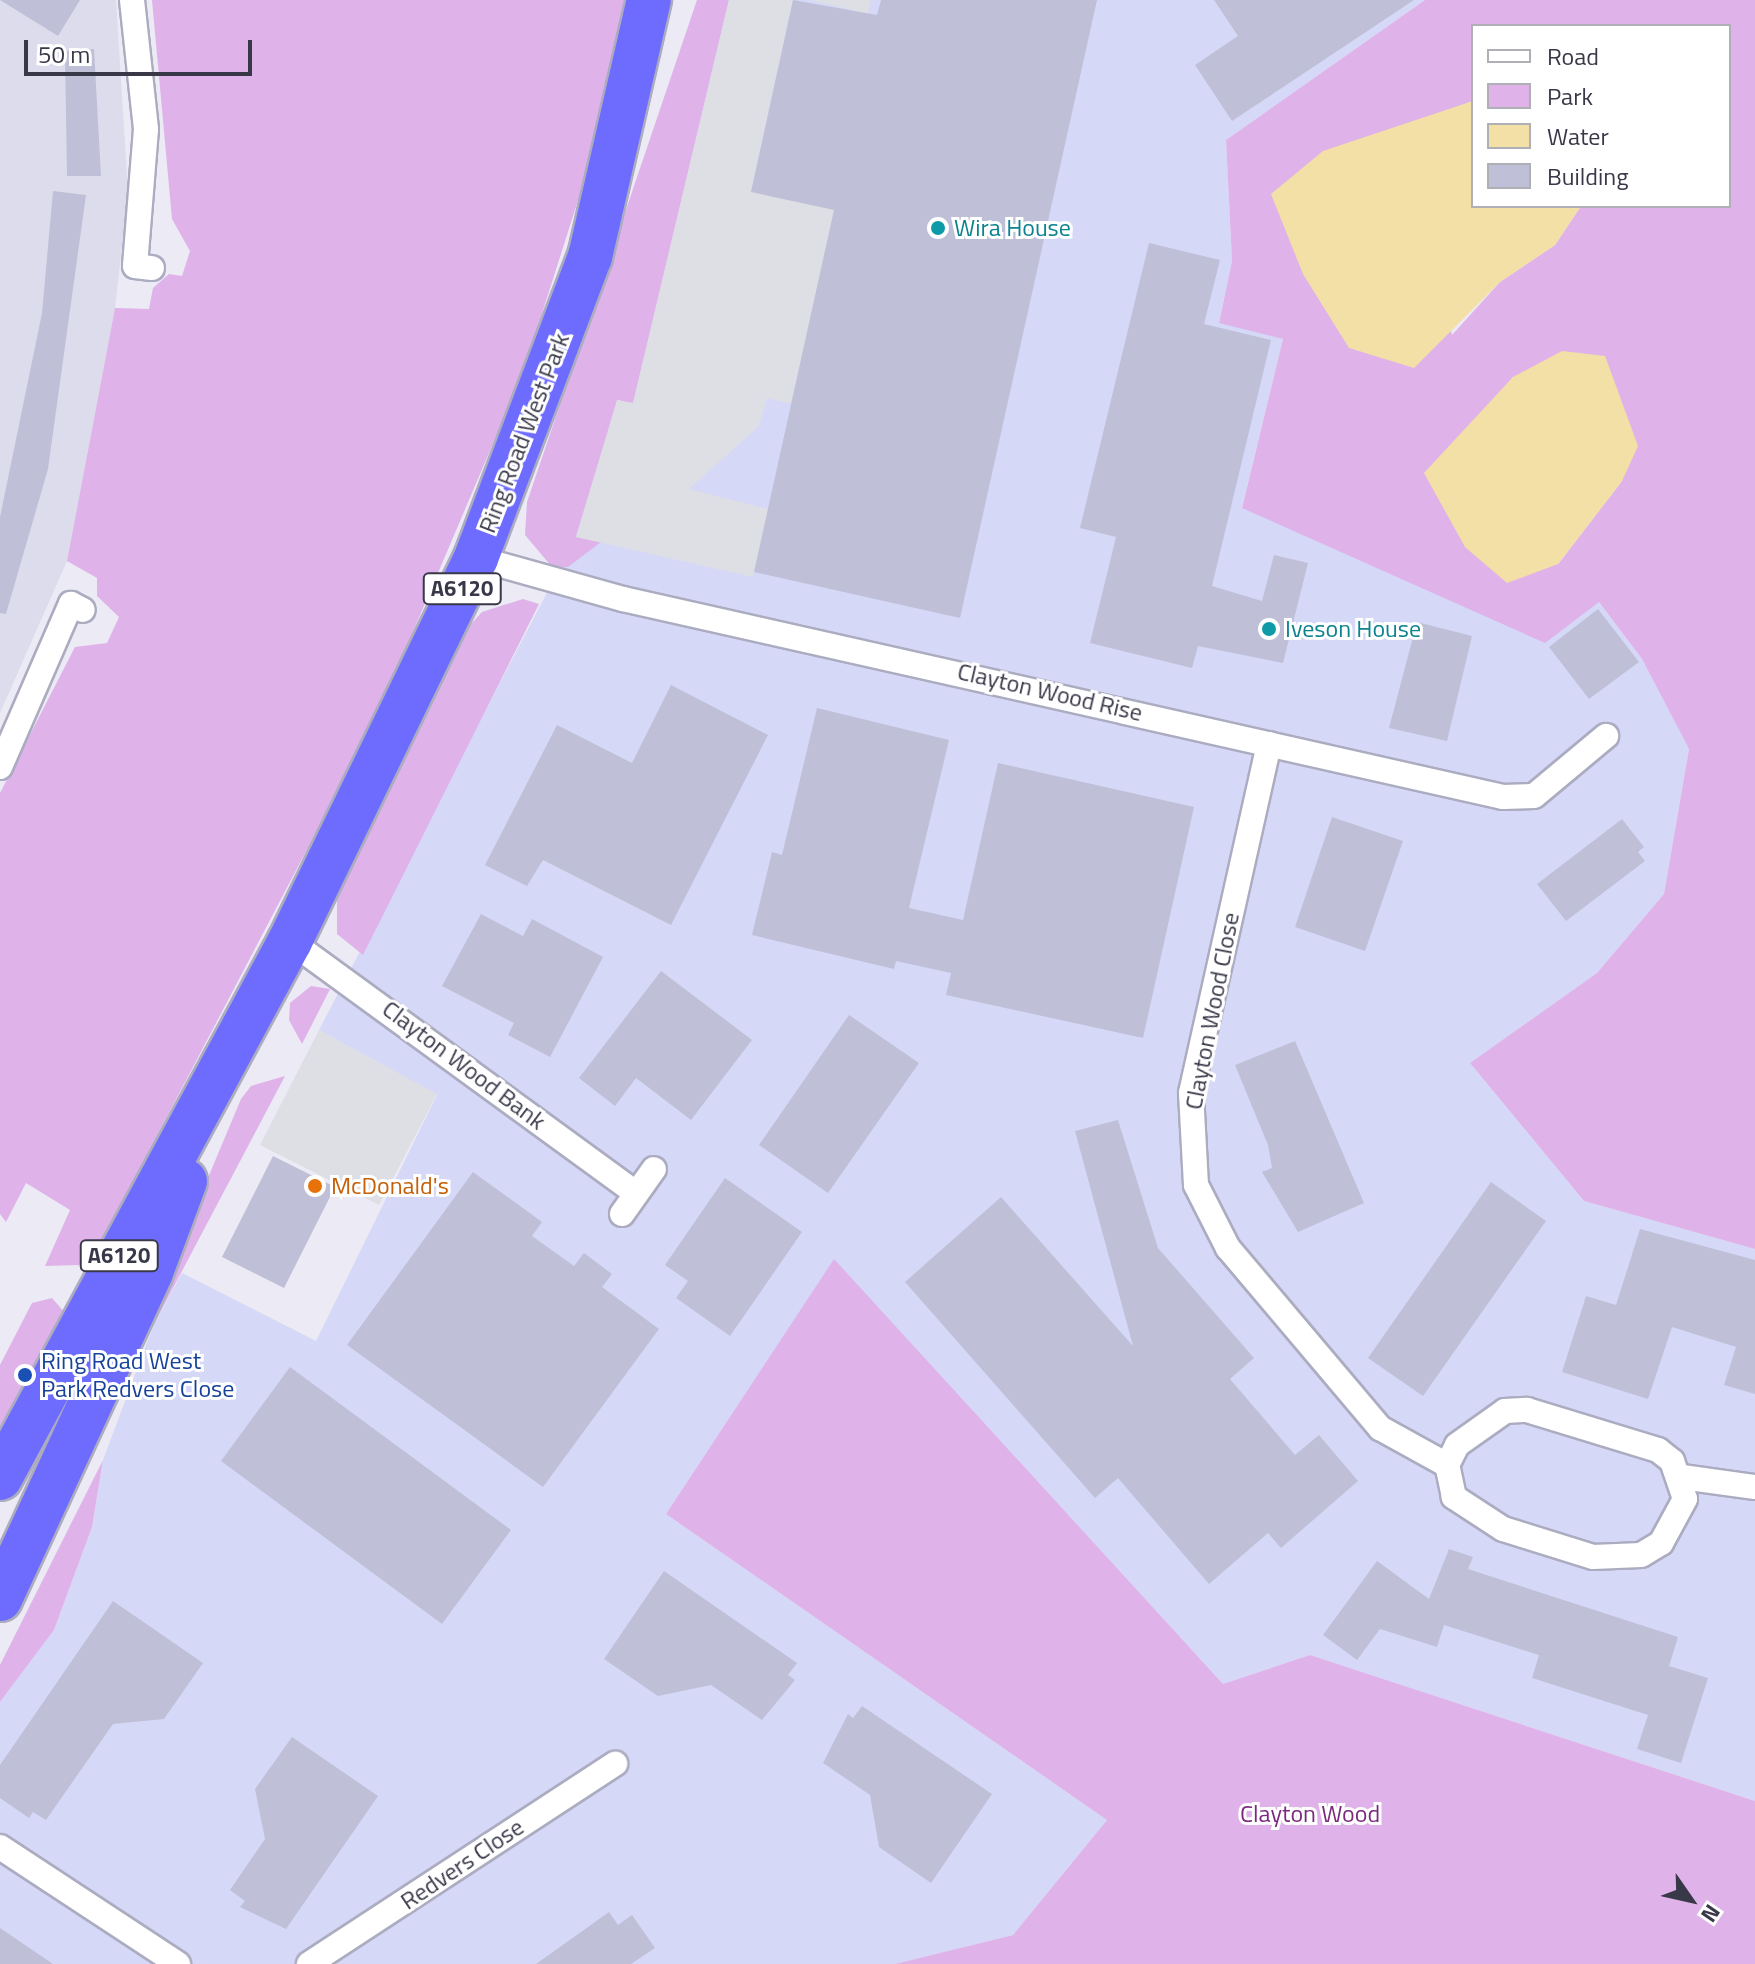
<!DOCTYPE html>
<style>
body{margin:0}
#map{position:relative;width:1755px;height:1964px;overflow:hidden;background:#ebeaf5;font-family:"Titillium Web",sans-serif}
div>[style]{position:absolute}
.residential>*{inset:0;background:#dddced}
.commercial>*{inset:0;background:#d5d8f7}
.green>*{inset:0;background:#dfb3e9}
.parking>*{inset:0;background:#dedfe4}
.water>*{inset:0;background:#f2e0a6}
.building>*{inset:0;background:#bfc0d7}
.roads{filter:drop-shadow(2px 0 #acacc1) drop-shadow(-2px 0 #acacc1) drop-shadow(0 2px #acacc1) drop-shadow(0 -2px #acacc1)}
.street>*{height:24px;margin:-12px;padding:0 12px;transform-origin:12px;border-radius:12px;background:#fff}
.highway>*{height:44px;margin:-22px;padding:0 22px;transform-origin:22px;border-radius:22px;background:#6e6bff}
.dots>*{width:22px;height:22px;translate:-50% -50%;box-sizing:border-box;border:4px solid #fff;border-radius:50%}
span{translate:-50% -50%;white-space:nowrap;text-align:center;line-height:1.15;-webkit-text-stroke:6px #fff;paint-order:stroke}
.shield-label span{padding:2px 6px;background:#fff;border:2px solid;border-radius:6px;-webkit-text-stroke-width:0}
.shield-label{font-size:22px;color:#383849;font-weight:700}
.culture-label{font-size:24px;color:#0d838f}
.left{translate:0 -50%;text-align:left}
.street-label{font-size:24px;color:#383849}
.food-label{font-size:24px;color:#c56008}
.transit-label{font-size:24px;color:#164399}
.park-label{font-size:24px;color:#7b297d}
.legend{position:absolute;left:1471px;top:24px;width:260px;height:184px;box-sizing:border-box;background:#fff;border:2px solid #afafb6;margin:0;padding:10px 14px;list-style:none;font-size:24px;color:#383849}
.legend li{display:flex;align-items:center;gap:16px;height:40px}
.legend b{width:40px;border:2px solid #afafb6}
.north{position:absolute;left:1651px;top:1860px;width:80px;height:80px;-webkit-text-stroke:6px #fff;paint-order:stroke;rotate:124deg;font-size:22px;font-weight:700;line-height:32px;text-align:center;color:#383849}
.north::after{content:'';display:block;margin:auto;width:28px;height:36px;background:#383849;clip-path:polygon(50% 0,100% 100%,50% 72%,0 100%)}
.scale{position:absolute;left:24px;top:40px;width:228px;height:36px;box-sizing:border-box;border:4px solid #383849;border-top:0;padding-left:10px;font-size:24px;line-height:28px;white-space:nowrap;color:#383849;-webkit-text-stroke:6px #fff;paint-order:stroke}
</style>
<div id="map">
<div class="residential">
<i style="clip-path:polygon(0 0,116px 0,128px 192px,115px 308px,67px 561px,0 713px)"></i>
</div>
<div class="commercial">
<i style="clip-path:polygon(729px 0,1425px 0,1226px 140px,1232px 261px,1219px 322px,1283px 339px,1242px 507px,1599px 602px,1642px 659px,1689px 749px,1664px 894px,1597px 973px,1470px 1063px,1584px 1201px,1755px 1249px,1755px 1801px,1310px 1655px,1223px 1684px,834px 1260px,666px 1514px,1107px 1820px,1013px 1935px,895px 1964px,0 1964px,0 1702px,54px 1630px,92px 1527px,103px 1460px,154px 1324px,182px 1273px,316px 1341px,437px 1095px,319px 1030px,576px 537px,617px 400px,633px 404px)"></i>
</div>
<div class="green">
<i style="clip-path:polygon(152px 0,630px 0,596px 144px,523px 373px,378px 714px,97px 1250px,79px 1265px,45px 1266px,70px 1210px,26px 1183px,6px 1222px,0 1214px,0 793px,75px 647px,107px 643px,119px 617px,97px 596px,97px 578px,67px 561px,115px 308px,149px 309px,153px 288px,169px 274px,182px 276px,190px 251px,172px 219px)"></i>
<i style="clip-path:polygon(697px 0,729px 0,633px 404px,618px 400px,576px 537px,601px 542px,568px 567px,552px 567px,525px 535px,527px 502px)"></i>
<i style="clip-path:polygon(evenodd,1425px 0,1755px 0,1755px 1249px,1584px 1201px,1470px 1063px,1597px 973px,1664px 894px,1689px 749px,1642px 659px,1599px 602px,1545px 643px,1242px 508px,1283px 339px,1219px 323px,1232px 261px,1226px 140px,1425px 0,1473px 26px,1729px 26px,1729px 206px,1581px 206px,1555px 245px,1500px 282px,1452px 335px,1400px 129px,1473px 101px,1473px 26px,1425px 0,1513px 377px,1622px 481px,1559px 563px,1507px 582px,1475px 422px,1513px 377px)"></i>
<i style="clip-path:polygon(523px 599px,539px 604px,363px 955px,337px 934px,337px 897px,470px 625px,482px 612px)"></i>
<i style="clip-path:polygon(311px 986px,330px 989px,302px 1044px,289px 1020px,290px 1003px)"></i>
<i style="clip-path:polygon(285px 1076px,154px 1324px,148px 1321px,241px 1099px,251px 1086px)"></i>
<i style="clip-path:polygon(834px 1259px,1223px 1684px,1310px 1655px,1755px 1801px,1755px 1964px,895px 1964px,1013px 1935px,1107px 1820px,666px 1514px)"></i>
<i style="clip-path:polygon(52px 1298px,67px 1315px,0 1441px,0 1365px,32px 1303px)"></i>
<i style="clip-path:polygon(103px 1460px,92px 1527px,54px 1630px,0 1702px,0 1665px)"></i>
</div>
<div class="parking">
<i style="clip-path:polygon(729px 0,793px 0,751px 191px,810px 204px,853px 10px,810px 0,871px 0,860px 49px,869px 52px,791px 404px,767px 398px,759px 426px,689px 489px,768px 509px,753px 577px,576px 537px,617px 400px,633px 403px)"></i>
<i style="clip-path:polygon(319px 1030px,437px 1094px,379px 1205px,260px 1145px)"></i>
</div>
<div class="water">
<i style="clip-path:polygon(1473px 101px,1473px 206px,1581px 206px,1555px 245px,1500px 282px,1414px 368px,1349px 348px,1303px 274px,1271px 194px,1323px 151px)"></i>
<i style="clip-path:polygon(1562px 351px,1605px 356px,1638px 446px,1622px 481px,1558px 564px,1507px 583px,1465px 547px,1424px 473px,1513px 377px)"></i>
</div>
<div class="building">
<i style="clip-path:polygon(0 0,80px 0,58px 36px)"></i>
<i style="clip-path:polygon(793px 0,877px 15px,881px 0,1097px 0,960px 618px,754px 572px,834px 210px,751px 192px)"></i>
<i style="clip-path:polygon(1214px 0,1414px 0,1232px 121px,1195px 65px,1238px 36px)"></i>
<i style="clip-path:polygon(94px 49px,101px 176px,67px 176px,65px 51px)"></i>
<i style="clip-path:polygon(53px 191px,86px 195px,48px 469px,6px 614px,0 613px,0 517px,42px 313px)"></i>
<i style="clip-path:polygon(1149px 243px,1220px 260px,1204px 324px,1271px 340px,1212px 586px,1262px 601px,1274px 555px,1308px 563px,1283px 663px,1198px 646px,1192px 668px,1090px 643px,1116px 537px,1080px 528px)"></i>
<i style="clip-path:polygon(1598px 609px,1639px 662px,1589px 699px,1549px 647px)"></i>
<i style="clip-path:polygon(1417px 622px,1472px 636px,1447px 741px,1389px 728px)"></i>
<i style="clip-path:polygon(671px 685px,768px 735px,671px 925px,543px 860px,527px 886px,485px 865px,557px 725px,632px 763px)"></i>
<i style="clip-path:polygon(817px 708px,949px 740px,909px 908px,963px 920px,998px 763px,1194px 807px,1143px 1038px,946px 995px,951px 973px,896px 961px,894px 969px,752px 935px,772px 852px,782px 855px)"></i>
<i style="clip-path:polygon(1332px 817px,1403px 841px,1365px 951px,1295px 927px)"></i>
<i style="clip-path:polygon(1622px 819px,1644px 847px,1638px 852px,1645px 861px,1566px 921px,1537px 884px)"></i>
<i style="clip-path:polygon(481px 914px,523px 936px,532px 919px,603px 957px,550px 1057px,508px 1035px,514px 1023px,442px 986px)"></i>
<i style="clip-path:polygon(661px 971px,752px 1040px,691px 1120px,636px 1078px,615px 1106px,579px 1078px)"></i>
<i style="clip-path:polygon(849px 1015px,919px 1063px,828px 1193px,759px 1145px)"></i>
<i style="clip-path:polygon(1295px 1041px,1364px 1203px,1298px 1232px,1262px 1172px,1272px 1168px,1268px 1145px,1235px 1065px)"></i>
<i style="clip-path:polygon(1118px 1120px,1158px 1248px,1254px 1358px,1230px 1379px,1295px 1455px,1319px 1435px,1358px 1481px,1281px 1548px,1268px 1533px,1209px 1584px,1118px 1478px,1095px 1498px,905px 1282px,1001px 1197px,1133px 1346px,1075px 1131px)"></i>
<i style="clip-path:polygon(273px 1156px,335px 1187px,284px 1288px,222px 1257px)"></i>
<i style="clip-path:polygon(473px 1172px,542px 1222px,532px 1236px,574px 1266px,584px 1253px,612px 1274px,602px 1287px,659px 1329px,543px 1487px,347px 1345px)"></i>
<i style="clip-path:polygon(725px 1178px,802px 1232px,730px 1336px,676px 1298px,688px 1281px,665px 1265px)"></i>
<i style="clip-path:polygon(1491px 1182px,1546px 1221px,1423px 1396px,1368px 1358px)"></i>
<i style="clip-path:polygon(1640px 1229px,1755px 1260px,1755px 1394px,1724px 1385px,1736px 1347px,1672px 1327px,1648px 1399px,1562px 1372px,1586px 1296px,1616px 1305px)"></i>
<i style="clip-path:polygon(290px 1367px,511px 1530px,442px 1624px,221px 1461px)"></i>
<i style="clip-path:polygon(1449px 1549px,1473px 1557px,1468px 1569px,1678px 1637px,1669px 1666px,1708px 1678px,1681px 1763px,1637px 1749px,1648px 1715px,1532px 1678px,1539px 1655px,1444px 1625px,1437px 1647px,1380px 1629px,1357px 1660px,1323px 1635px,1377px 1561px,1429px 1599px)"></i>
<i style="clip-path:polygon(664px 1571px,797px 1663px,788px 1675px,795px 1680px,762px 1720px,711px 1685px,658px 1696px,604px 1659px)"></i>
<i style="clip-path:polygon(113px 1601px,203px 1663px,164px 1719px,113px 1724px,46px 1820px,33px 1812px,29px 1818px,0 1798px,0 1765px)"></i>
<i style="clip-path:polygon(862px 1706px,992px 1794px,931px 1883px,879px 1847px,870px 1795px,823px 1763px,848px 1714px,853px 1718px)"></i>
<i style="clip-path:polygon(292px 1737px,378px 1796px,286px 1929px,240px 1907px,245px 1901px,230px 1890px,265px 1839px,255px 1789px)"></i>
<i style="clip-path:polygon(609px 1912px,618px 1925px,632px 1915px,655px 1948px,631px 1964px,536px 1964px)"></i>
<i style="clip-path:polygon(0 1928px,53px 1964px,0 1964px)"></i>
</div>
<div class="roads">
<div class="street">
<i style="left:132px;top:0;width:130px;rotate:83.8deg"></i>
<i style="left:146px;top:129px;width:137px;rotate:94.6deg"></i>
<i style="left:135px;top:266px;width:17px;rotate:7deg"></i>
<i style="left:476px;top:558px;width:153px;rotate:15.6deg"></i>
<i style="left:623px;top:599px;width:902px;rotate:12.68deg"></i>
<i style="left:1503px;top:797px;width:31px;rotate:-2deg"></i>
<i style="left:1534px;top:796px;width:94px;rotate:-39.8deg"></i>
<i style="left:1269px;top:744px;width:358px;rotate:102.6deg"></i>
<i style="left:1191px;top:1093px;width:92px;rotate:86.9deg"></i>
<i style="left:1196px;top:1185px;width:71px;rotate:63.1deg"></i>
<i style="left:1228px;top:1248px;width:236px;rotate:49.8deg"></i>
<i style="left:1380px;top:1428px;width:77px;rotate:28.9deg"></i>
<i style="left:0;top:767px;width:178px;rotate:-66.5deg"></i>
<i style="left:71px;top:604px;width:13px;rotate:27deg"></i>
<i style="left:290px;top:941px;width:428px;rotate:36.1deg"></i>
<i style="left:622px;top:1214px;width:55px;rotate:-54.6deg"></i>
<i style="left:1527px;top:1410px;width:137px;rotate:17deg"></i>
<i style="left:1658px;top:1450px;width:18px;rotate:38deg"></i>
<i style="left:1672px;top:1461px;width:40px;rotate:71.1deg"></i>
<i style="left:1685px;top:1499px;width:50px;rotate:118.6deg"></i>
<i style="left:1661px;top:1543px;width:23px;rotate:149deg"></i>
<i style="left:1641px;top:1555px;width:48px;rotate:177.6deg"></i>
<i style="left:1593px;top:1557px;width:94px;rotate:-162.7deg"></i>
<i style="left:1503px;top:1529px;width:59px;rotate:-146.9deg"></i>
<i style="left:1454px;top:1497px;width:33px;rotate:-102deg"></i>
<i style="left:1447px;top:1465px;width:22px;rotate:-63deg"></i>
<i style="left:1457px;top:1445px;width:59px;rotate:-35.3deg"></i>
<i style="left:1505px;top:1411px;width:22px;rotate:-3deg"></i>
<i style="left:1682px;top:1477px;width:74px;rotate:7.8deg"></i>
<i style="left:0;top:1847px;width:213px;rotate:33.3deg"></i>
<i style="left:309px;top:1964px;width:366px;rotate:-33.2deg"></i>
</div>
<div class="highway">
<i style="left:0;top:1478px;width:610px;rotate:-61.63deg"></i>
<i style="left:290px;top:941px;width:426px;rotate:-64.1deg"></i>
<i style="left:476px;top:558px;width:322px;rotate:-69.3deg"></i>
<i style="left:590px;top:257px;width:264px;rotate:-77.1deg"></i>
<i style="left:0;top:1599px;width:360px;rotate:-65.2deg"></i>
<i style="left:151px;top:1272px;width:97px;rotate:-69.5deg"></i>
</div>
</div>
<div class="dots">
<i style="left:938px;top:228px;background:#0f9aa8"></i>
<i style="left:1269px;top:629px;background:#0f9aa8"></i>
<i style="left:315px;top:1186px;background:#e8710a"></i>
<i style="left:25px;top:1375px;background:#1a4fb4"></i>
</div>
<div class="shield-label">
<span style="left:462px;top:589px">A6120</span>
<span style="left:119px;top:1256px">A6120</span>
</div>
<div class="culture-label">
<span class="left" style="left:954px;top:228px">Wira House</span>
<span class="left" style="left:1285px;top:629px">Iveson House</span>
</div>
<div class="street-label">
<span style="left:524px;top:433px;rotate:-69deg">Ring Road West Park</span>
<span style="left:1050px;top:692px;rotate:13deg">Clayton Wood Rise</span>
<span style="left:1212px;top:1011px;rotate:-79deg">Clayton Wood Close</span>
<span style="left:464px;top:1065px;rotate:37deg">Clayton Wood Bank</span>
<span style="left:462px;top:1864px;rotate:-34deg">Redvers Close</span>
</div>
<div class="food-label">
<span class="left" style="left:331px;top:1186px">McDonald's</span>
</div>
<div class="transit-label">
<span class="left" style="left:41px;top:1375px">Ring Road West<br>Park Redvers Close</span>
</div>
<div class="park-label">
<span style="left:1310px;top:1814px">Clayton Wood</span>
</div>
<ul class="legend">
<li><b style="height:10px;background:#fff"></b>Road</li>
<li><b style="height:22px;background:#dfb3e9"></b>Park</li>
<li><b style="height:22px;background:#f2e0a6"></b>Water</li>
<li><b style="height:22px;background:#bfc0d7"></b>Building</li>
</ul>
<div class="north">N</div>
<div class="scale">50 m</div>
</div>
